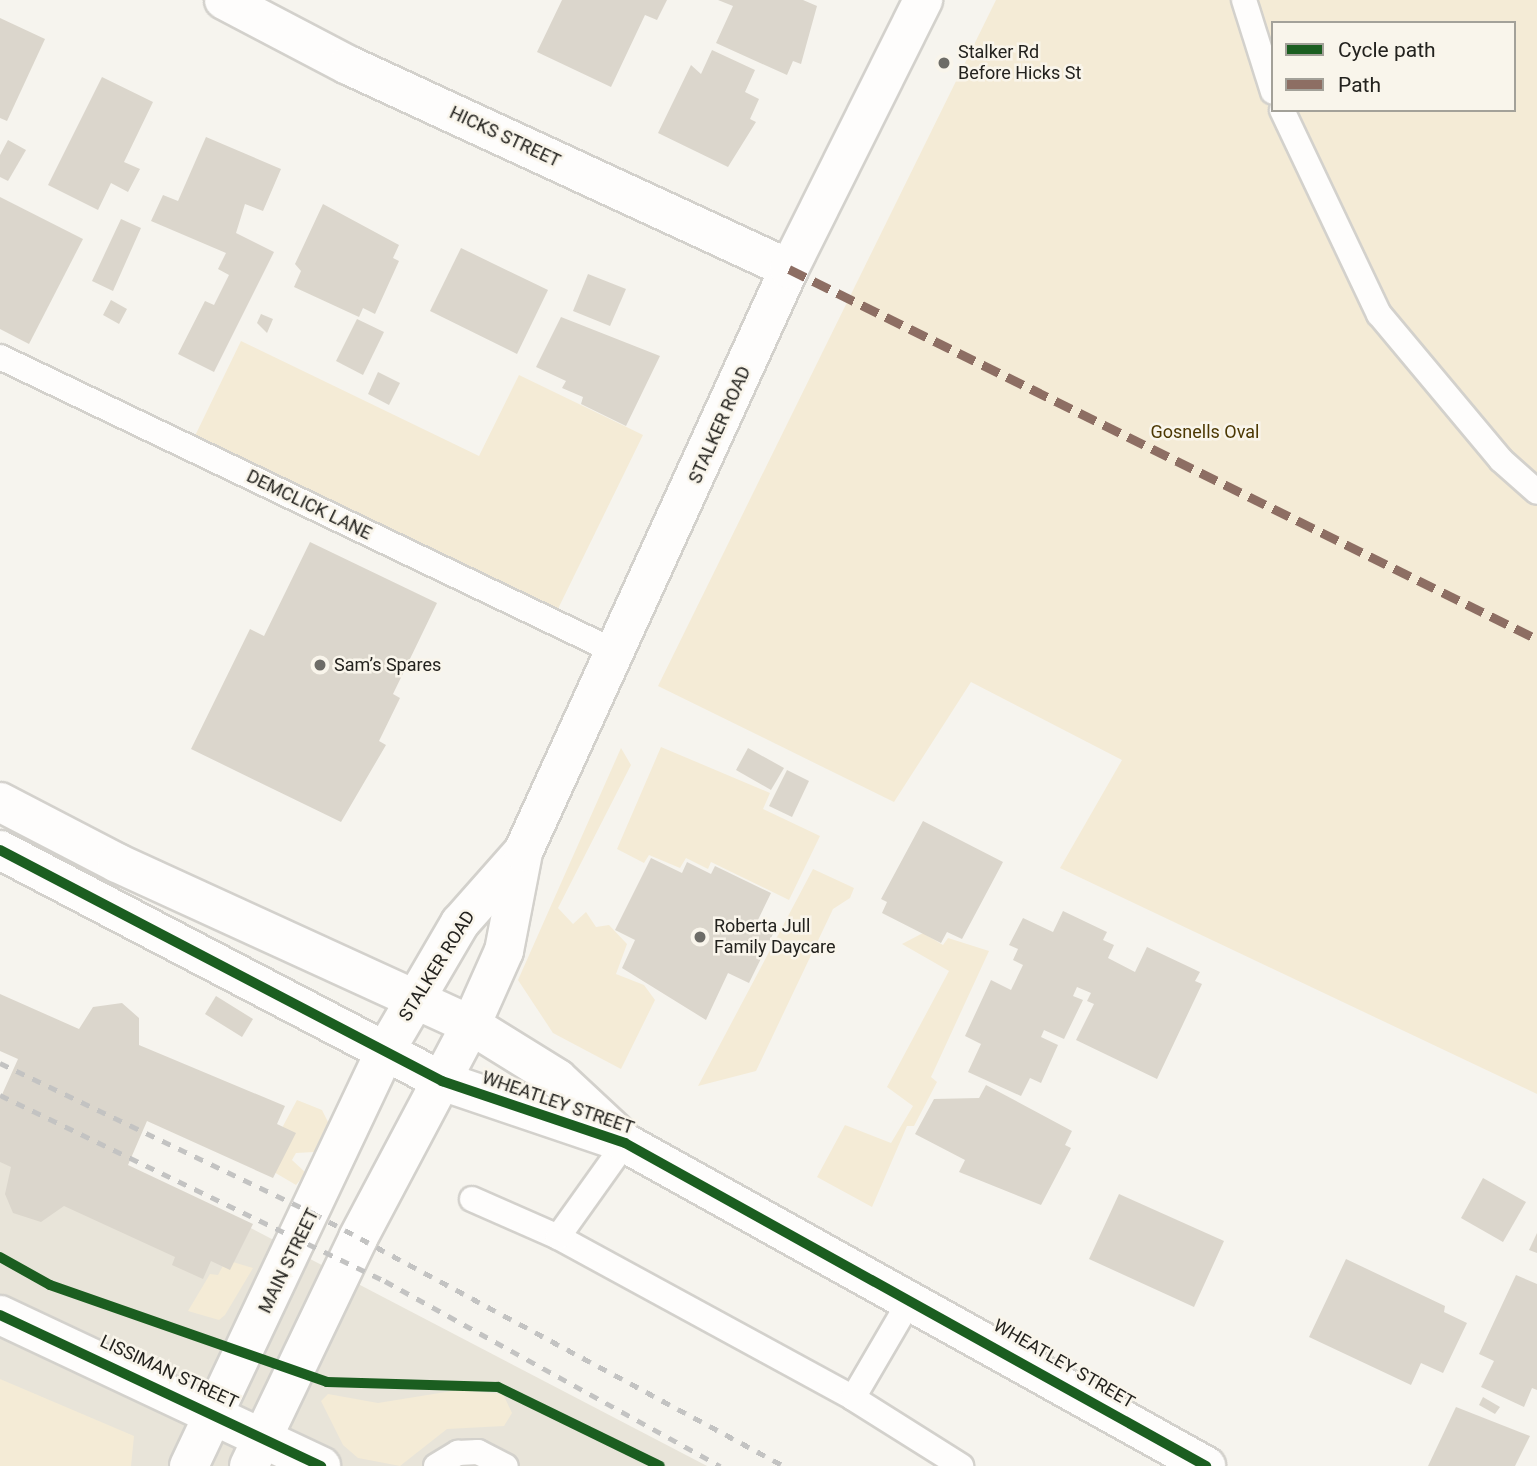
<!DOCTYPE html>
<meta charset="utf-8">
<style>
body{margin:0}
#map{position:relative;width:1537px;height:1466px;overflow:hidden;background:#f6f4ee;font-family:Roboto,sans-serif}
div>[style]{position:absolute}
.built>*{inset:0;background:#e8e4d9}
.green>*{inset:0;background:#f4ebd6}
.building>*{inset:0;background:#dbd6cc}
.roads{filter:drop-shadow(2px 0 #d3d1cc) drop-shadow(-2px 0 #d3d1cc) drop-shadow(0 2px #d3d1cc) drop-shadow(0 -2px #d3d1cc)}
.service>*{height:24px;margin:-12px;padding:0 12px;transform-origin:12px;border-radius:12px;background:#fefdfc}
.minor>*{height:38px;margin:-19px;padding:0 19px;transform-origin:19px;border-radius:19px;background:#fefdfc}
.tertiary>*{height:38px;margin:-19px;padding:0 19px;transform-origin:19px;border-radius:19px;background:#fefdfc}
.secondary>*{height:38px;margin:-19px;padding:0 19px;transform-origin:19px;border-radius:19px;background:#fefdfc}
.rail>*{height:5px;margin-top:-2.5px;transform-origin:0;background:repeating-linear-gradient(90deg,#c3c3c2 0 9px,transparent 0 18px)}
.quiet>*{height:9px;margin-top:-4.5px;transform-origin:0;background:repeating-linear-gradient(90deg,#8d6e63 0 18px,transparent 0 27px)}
.cycleway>*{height:10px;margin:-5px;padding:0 5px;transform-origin:5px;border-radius:5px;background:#1b5e20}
.dots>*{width:19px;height:19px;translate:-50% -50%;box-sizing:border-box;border:4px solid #f9f5eb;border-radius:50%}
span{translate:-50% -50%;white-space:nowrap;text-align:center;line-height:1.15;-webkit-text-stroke:5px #f9f5eb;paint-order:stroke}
.poi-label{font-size:18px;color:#23221e}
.left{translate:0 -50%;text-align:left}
.street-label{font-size:18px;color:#23221e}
.park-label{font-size:18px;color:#4c3803}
.legend{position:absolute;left:1271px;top:21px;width:245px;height:91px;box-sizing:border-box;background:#f9f5eb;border:2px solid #a3a199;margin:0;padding:9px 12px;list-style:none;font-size:21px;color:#23221e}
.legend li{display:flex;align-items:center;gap:14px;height:35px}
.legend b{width:35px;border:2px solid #a3a199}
</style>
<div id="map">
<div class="built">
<i style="clip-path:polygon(0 1114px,247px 1226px,707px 1466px,0 1466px)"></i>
</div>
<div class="green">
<i style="clip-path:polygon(evenodd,996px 0,1537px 0,1537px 1094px,1060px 868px,1122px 760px,971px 682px,894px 802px,658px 686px,996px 0,1273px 23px,1514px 23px,1514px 110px,1273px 110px,1273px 23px)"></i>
<i style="clip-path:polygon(241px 341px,479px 456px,519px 375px,643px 435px,554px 617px,192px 442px)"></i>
<i style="clip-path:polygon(661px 747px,770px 793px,763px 809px,820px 836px,789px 900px,711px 862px,708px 869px,686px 858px,680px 868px,649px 855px,644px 863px,617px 849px)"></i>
<i style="clip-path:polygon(621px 748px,631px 765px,558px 908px,573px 924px,586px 912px,596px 927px,609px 925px,627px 944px,616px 974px,644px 985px,655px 1000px,621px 1069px,553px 1033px,518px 980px)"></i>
<i style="clip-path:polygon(813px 869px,854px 888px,850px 898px,833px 909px,756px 1071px,698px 1086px)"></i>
<i style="clip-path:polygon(923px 933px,943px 945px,948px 938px,989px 951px,931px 1077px,937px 1082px,914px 1126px,907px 1126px,872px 1207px,817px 1177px,845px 1125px,891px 1143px,913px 1106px,887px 1087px,949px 971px,902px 944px)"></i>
<i style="clip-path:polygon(297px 1100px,322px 1110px,328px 1122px,314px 1152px,296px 1153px,292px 1160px,306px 1173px,296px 1185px,262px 1165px)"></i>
<i style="clip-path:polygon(226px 1260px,253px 1268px,225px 1315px,219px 1320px,188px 1311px,210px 1274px,218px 1275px)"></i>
<i style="clip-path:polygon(0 1379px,134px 1436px,131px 1466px,0 1466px)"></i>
<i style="clip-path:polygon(458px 1390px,503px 1394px,512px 1413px,504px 1426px,447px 1429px,400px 1466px,358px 1458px,343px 1445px,321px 1401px,328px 1394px,378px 1403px)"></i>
</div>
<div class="building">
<i style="clip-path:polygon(562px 0,667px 0,657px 20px,645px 15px,611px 87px,537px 52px)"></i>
<i style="clip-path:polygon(718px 0,803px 0,817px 6px,801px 64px,793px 61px,787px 75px,716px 43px,733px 6px)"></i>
<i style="clip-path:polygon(0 18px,45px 39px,7px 121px,0 118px)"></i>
<i style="clip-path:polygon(712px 50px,755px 70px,745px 92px,759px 99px,750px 119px,756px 122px,728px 167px,658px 133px,691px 65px,701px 74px)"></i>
<i style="clip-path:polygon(102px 77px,153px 102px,124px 162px,140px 169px,128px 192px,111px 183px,98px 210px,48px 185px)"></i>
<i style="clip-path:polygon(206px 137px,281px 169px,263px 211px,245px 204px,236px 233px,274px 252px,214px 372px,178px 354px,205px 301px,214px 305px,229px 275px,218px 269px,226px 253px,151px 221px,163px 195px,178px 201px)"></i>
<i style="clip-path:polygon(8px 140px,26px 150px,8px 181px,0 177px,0 155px)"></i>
<i style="clip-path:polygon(0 197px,83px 239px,29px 344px,0 329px)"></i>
<i style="clip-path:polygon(323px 204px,399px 245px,393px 258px,399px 261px,375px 314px,363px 308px,359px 317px,294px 287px,301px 271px,295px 264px)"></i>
<i style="clip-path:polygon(121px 219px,141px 228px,113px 291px,92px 281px)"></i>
<i style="clip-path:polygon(461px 248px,548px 290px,517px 354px,430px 311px)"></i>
<i style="clip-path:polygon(588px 274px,626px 289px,610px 326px,573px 311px)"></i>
<i style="clip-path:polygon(111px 300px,127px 309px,119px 324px,103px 315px)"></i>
<i style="clip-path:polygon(261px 314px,273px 319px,267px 333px,257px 323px)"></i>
<i style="clip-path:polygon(561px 317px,660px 356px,626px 426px,581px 404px,583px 397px,562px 388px,566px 381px,536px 367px)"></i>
<i style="clip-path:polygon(357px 319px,384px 332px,363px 375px,336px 361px)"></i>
<i style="clip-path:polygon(378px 372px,400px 383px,389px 405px,368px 394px)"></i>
<i style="clip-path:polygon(310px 542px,437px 603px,393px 694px,400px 698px,379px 741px,386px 745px,341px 822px,191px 749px,250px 629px,264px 636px)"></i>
<i style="clip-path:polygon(748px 748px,784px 768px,771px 790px,736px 770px)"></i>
<i style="clip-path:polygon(787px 770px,809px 781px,792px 817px,769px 806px)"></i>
<i style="clip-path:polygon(923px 821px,1003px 862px,962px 939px,947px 932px,941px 943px,882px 913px,887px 902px,881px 899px)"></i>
<i style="clip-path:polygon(651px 858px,682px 873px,687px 862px,711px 874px,715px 866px,771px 893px,755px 926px,773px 934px,749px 983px,728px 973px,706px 1020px,622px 968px,635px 940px,615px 930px)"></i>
<i style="clip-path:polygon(1063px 911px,1107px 932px,1103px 940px,1114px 945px,1108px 958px,1135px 972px,1147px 947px,1200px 972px,1195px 981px,1202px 984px,1157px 1079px,1076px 1040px,1094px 1004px,1087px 1001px,1091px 993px,1077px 987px,1073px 996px,1083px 1000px,1064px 1039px,1044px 1030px,1041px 1037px,1058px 1045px,1041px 1083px,1030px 1078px,1021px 1096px,968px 1072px,981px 1044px,965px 1036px,991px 980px,1011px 990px,1023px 965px,1013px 960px,1018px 949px,1009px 945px,1023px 918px,1053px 932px)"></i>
<i style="clip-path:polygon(0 994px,79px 1029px,93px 1007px,122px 1003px,139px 1018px,139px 1045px,285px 1106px,277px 1124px,296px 1133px,273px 1178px,147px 1121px,128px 1165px,253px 1224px,230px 1270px,211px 1261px,203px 1279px,172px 1265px,175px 1257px,64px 1206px,41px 1222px,13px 1213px,5px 1194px,11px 1167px,0 1162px,0 1099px,18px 1059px,0 1051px)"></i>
<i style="clip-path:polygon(216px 996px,253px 1019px,242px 1037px,205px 1014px)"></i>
<i style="clip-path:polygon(986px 1085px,1072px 1131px,1065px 1145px,1071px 1148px,1041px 1205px,959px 1172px,965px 1160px,915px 1134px,934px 1099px,979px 1098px)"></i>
<i style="clip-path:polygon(1483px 1178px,1526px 1202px,1503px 1242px,1461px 1218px)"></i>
<i style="clip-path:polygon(1119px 1194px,1224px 1241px,1194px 1307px,1089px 1259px)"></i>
<i style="clip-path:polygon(1537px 1233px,1537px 1253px,1529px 1250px)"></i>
<i style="clip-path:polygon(1346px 1259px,1445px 1306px,1444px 1312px,1467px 1323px,1443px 1373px,1421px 1363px,1411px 1385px,1309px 1337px)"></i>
<i style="clip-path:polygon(1516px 1275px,1537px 1284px,1537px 1390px,1532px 1388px,1524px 1407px,1481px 1387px,1494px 1361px,1479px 1354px)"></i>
<i style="clip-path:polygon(1483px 1397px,1500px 1407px,1495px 1414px,1479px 1405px)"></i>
<i style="clip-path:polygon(1456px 1407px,1530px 1436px,1515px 1466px,1428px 1466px)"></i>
</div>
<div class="roads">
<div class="service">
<i style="left:1244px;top:0;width:96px;rotate:72.5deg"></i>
<i style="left:1282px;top:110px;width:226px;rotate:64.6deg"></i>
<i style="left:1379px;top:314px;width:190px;rotate:50.1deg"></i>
<i style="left:1501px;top:460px;width:48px;rotate:41.6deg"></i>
<i style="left:0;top:357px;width:685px;rotate:25.59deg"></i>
<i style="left:472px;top:1199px;width:94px;rotate:23.8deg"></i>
<i style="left:558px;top:1237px;width:336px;rotate:28.6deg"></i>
<i style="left:853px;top:1398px;width:128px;rotate:32.2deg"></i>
<i style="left:558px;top:1237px;width:115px;rotate:-54.5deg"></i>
<i style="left:853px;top:1398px;width:117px;rotate:-59.7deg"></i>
<i style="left:436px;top:1466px;width:26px;rotate:-31deg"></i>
<i style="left:458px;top:1453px;width:20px;rotate:-3deg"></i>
<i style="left:478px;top:1452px;width:31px;rotate:27deg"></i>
</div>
<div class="minor">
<i style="left:0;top:1315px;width:355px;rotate:25.2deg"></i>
</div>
<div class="tertiary">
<i style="left:0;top:802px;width:132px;rotate:27.5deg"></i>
<i style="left:117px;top:863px;width:389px;rotate:24.6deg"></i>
<i style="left:471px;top:1025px;width:102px;rotate:31.8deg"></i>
<i style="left:558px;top:1079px;width:83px;rotate:43.1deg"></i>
<i style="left:0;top:850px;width:499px;rotate:27.6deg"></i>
<i style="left:442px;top:1081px;width:193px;rotate:18.7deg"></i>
<i style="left:625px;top:1143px;width:665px;rotate:29.07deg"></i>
</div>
<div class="secondary">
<i style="left:224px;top:0;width:140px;rotate:27.7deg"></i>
<i style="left:348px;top:65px;width:486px;rotate:24.8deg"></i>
<i style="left:189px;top:1466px;width:457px;rotate:-64.7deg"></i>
<i style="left:384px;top:1053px;width:151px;rotate:-59.7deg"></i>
<i style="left:460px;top:923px;width:94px;rotate:-48.5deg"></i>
<i style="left:249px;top:1466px;width:253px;rotate:-64.4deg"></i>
<i style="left:358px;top:1238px;width:241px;rotate:-62.1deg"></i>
<i style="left:471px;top:1025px;width:81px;rotate:-66deg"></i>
<i style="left:504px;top:951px;width:101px;rotate:-79.1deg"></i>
<i style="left:523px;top:852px;width:641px;rotate:-65.47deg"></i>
<i style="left:789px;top:269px;width:301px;rotate:-63.5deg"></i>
</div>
</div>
<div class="rail">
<i style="left:0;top:1063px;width:347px;rotate:25.6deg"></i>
<i style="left:313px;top:1213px;width:535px;rotate:28.24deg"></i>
<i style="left:0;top:1095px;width:428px;rotate:25.8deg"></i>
<i style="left:385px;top:1281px;width:383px;rotate:28.9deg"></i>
</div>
<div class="quiet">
<i style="left:789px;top:269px;width:835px;rotate:26.32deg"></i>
</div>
<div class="cycleway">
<i style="left:0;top:850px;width:499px;rotate:27.6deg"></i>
<i style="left:442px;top:1081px;width:193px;rotate:18.7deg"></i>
<i style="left:625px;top:1143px;width:665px;rotate:29.07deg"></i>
<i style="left:0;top:1257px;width:57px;rotate:29.2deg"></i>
<i style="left:50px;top:1285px;width:293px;rotate:19.3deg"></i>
<i style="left:327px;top:1382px;width:171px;rotate:1.7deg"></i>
<i style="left:498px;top:1387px;width:180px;rotate:26deg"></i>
<i style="left:0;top:1315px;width:355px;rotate:25.2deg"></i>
</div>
<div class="dots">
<i style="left:944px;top:63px;background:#6d6c67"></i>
<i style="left:320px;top:665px;background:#6d6c67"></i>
<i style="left:700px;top:937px;background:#6d6c67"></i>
</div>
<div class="poi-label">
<span class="left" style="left:958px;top:63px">Stalker Rd<br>Before Hicks St</span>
<span class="left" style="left:334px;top:665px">Sam’s Spares</span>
<span class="left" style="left:714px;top:937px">Roberta Jull<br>Family Daycare</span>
</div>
<div class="street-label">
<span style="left:505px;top:137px;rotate:25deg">HICKS STREET</span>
<span style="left:720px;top:425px;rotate:-66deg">STALKER ROAD</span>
<span style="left:309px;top:505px;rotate:26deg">DEMCLICK LANE</span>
<span style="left:437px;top:966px;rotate:-58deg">STALKER ROAD</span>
<span style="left:558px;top:1103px;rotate:19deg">WHEATLEY STREET</span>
<span style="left:289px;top:1261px;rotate:-64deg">MAIN STREET</span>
<span style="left:1064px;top:1364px;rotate:30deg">WHEATLEY STREET</span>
<span style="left:169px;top:1372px;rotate:25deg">LISSIMAN STREET</span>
</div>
<div class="park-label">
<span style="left:1205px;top:432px">Gosnells Oval</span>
</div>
<ul class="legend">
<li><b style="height:9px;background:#1b5e20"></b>Cycle path</li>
<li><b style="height:9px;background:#8d6e63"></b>Path</li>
</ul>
</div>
